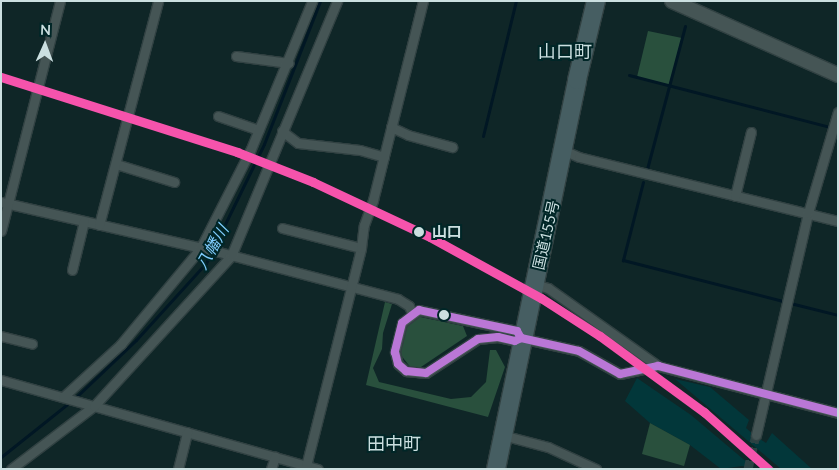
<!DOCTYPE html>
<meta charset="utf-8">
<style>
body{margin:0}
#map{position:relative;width:839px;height:470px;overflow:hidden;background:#0f2627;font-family:Lato,"Noto Sans JP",sans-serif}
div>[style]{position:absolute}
.built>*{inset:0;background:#02373a}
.green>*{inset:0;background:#29503d}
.stream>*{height:3px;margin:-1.5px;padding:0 1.5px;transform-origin:1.5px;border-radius:1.5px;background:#011724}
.street-tunnel>*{height:9px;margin-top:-4.5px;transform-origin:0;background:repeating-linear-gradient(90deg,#2b4243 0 9px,transparent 0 13.5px)}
.roads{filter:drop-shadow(1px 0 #314142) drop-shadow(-1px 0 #314142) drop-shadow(0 1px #314142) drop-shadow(0 -1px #314142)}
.street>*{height:9px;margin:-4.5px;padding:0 4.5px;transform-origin:4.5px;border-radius:4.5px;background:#455555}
.secondary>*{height:14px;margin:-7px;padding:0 7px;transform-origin:7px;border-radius:7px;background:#455555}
.highway>*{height:18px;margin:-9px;padding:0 9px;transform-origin:9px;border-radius:9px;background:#465e62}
.bus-1>*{height:8px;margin:-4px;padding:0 4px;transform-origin:4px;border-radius:4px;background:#ba77d6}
.rail-1>*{height:9px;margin:-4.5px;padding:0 4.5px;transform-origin:4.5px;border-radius:4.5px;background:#f653ac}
.dots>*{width:14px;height:14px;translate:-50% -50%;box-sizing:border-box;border:2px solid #002627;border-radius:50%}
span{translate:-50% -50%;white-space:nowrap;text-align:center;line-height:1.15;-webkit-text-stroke:4px #002627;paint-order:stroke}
.stop-label{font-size:15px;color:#cbdfe0;font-weight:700}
.left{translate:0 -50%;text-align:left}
.street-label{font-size:15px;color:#cbdfe0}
.water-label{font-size:16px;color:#7fccfd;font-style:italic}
.quarter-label{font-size:18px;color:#cbdfe0}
.frame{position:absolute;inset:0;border:2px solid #cbdfe0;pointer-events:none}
.north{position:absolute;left:20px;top:20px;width:50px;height:50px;-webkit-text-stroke:4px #002627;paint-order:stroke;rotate:2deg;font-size:14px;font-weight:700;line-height:20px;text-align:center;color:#cbdfe0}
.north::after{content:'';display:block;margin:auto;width:18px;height:22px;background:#cbdfe0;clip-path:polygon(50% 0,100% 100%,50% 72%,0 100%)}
</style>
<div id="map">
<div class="built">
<i style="clip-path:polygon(637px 378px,691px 415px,755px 469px,742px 466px,721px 469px,690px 445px,650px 423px,625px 401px)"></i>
<i style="clip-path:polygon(675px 379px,710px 387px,749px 420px,746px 428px,754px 435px,766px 443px,772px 433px,812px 469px,781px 469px)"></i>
</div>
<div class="green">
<i style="clip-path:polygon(648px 31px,682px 38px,670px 87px,637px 77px)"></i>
<i style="clip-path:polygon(385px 302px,392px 304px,383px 333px,382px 349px,373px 368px,379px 382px,451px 399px,471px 397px,486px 382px,490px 350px,496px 350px,505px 367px,488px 417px,366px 385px)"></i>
<i style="clip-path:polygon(416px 316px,463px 326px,467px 336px,421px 367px,411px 368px,400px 354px,407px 326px)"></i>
<i style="clip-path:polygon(650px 423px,690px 445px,684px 466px,642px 454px)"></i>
</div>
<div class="stream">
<i style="left:629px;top:75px;width:208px;rotate:14.5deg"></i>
<i style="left:483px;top:136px;width:139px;rotate:-76.3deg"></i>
<i style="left:647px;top:169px;width:148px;rotate:-75.1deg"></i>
<i style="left:643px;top:182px;width:81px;rotate:104.4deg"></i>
<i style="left:623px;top:260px;width:165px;rotate:14.4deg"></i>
<i style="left:790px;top:303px;width:49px;rotate:14deg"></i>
<i style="left:75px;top:398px;width:84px;rotate:-43.6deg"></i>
<i style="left:136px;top:340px;width:104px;rotate:-47.7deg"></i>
<i style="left:206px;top:263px;width:132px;rotate:-64deg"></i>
<i style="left:264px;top:144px;width:154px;rotate:-68.6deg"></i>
<i style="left:1px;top:457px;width:88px;rotate:-38.6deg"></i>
</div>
<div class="street-tunnel">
<i style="left:748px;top:469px;width:35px;rotate:-77deg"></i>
</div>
<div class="roads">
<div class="street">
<i style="left:236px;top:56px;width:53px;rotate:7.5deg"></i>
<i style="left:218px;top:116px;width:43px;rotate:18.9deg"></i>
<i style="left:391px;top:127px;width:19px;rotate:25deg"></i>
<i style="left:408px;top:135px;width:46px;rotate:15.3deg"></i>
<i style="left:282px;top:131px;width:20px;rotate:37deg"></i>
<i style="left:298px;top:143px;width:62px;rotate:6.4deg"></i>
<i style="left:360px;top:150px;width:25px;rotate:16deg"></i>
<i style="left:563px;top:150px;width:17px;rotate:24deg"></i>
<i style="left:579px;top:157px;width:267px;rotate:13.9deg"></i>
<i style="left:116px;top:164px;width:61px;rotate:17.2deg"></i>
<i style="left:735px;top:196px;width:66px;rotate:-76deg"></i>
<i style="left:1px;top:202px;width:224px;rotate:12.9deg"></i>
<i style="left:219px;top:252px;width:185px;rotate:14.7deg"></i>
<i style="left:398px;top:299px;width:13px;rotate:32deg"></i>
<i style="left:409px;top:306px;width:8px;rotate:67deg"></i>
<i style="left:99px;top:225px;width:232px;rotate:-75.2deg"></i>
<i style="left:282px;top:228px;width:81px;rotate:14.2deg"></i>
<i style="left:1px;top:231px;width:237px;rotate:-75.6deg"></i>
<i style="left:72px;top:270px;width:50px;rotate:-76.2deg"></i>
<i style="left:534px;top:284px;width:15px;rotate:16deg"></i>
<i style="left:548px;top:288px;width:135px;rotate:35.3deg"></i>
<i style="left:1px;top:336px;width:32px;rotate:14deg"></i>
<i style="left:521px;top:338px;width:8px;rotate:-120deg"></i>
<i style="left:517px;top:331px;width:100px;rotate:-167.9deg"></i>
<i style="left:419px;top:310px;width:21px;rotate:143deg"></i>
<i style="left:402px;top:323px;width:30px;rotate:104deg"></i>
<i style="left:395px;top:352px;width:12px;rotate:76deg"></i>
<i style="left:398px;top:364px;width:11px;rotate:41deg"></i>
<i style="left:406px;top:371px;width:20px;rotate:6deg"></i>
<i style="left:426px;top:373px;width:62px;rotate:-33.2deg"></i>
<i style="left:478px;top:339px;width:20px;rotate:-6deg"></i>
<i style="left:498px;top:337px;width:17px;rotate:13deg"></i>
<i style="left:515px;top:341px;width:7px;rotate:-27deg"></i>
<i style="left:521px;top:338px;width:59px;rotate:12.6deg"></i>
<i style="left:579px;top:351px;width:47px;rotate:29.3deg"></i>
<i style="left:620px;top:374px;width:39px;rotate:-12deg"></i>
<i style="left:658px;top:366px;width:186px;rotate:14.6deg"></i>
<i style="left:1px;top:380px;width:329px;rotate:15.7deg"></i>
<i style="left:63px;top:397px;width:79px;rotate:-42.4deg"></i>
<i style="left:121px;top:344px;width:124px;rotate:-50.3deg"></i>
<i style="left:200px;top:249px;width:110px;rotate:-63deg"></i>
<i style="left:250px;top:151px;width:162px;rotate:-67.5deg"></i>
<i style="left:502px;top:435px;width:48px;rotate:14.6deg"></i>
<i style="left:548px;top:447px;width:53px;rotate:24.6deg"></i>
<i style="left:756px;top:435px;width:228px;rotate:-76.8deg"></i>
<i style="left:808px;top:213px;width:105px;rotate:-73.5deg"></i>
<i style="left:306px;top:466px;width:225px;rotate:-75.8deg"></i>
<i style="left:361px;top:248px;width:23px;rotate:-83deg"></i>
<i style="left:364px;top:225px;width:27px;rotate:-70deg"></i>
<i style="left:373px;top:200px;width:205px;rotate:-75.9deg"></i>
<i style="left:11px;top:469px;width:104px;rotate:-37.2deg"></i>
<i style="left:94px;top:406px;width:203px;rotate:-47.6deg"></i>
<i style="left:231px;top:256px;width:276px;rotate:-67.4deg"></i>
<i style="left:178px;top:469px;width:38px;rotate:-76deg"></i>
<i style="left:271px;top:469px;width:13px;rotate:-72deg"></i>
</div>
<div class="secondary">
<i style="left:672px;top:1px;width:182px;rotate:24deg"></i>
</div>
<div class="highway">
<i style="left:496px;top:469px;width:397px;rotate:-78.2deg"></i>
<i style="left:577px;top:80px;width:81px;rotate:-76.5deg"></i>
</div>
</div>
<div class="bus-1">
<i style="left:521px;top:338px;width:8px;rotate:-120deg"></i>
<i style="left:517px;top:331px;width:100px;rotate:-167.9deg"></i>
<i style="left:419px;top:310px;width:21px;rotate:143deg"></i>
<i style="left:402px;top:323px;width:30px;rotate:104deg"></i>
<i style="left:395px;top:352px;width:12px;rotate:76deg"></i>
<i style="left:398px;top:364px;width:11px;rotate:41deg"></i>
<i style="left:406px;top:371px;width:20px;rotate:6deg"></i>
<i style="left:426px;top:373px;width:62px;rotate:-33.2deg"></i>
<i style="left:478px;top:339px;width:20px;rotate:-6deg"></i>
<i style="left:498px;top:337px;width:17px;rotate:13deg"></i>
<i style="left:515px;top:341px;width:7px;rotate:-27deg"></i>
<i style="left:521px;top:338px;width:59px;rotate:12.6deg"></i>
<i style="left:579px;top:351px;width:47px;rotate:29.3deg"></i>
<i style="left:620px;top:374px;width:39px;rotate:-12deg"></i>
<i style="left:658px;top:366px;width:186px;rotate:14.6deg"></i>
</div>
<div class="rail-1">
<i style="left:1px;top:77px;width:248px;rotate:17.6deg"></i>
<i style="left:237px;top:152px;width:82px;rotate:21.5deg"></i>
<i style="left:313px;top:182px;width:129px;rotate:25.2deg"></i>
<i style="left:430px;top:237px;width:127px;rotate:28.8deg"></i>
<i style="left:541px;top:298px;width:70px;rotate:32.8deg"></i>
<i style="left:600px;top:336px;width:129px;rotate:36.2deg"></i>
<i style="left:704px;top:412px;width:86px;rotate:41.7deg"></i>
</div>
<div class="dots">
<i style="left:419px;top:232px;background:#cbdfe0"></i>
<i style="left:444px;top:315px;background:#cbdfe0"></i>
</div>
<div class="stop-label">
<span class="left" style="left:432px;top:232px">山口</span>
</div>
<div class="street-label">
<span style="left:546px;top:235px;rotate:-77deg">国道155号</span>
</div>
<div class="water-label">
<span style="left:212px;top:247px;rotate:-60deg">八幡川</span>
</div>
<div class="quarter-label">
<span style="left:565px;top:51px">山口町</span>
<span style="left:394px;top:443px">田中町</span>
</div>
<div class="frame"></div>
<div class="north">N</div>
</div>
